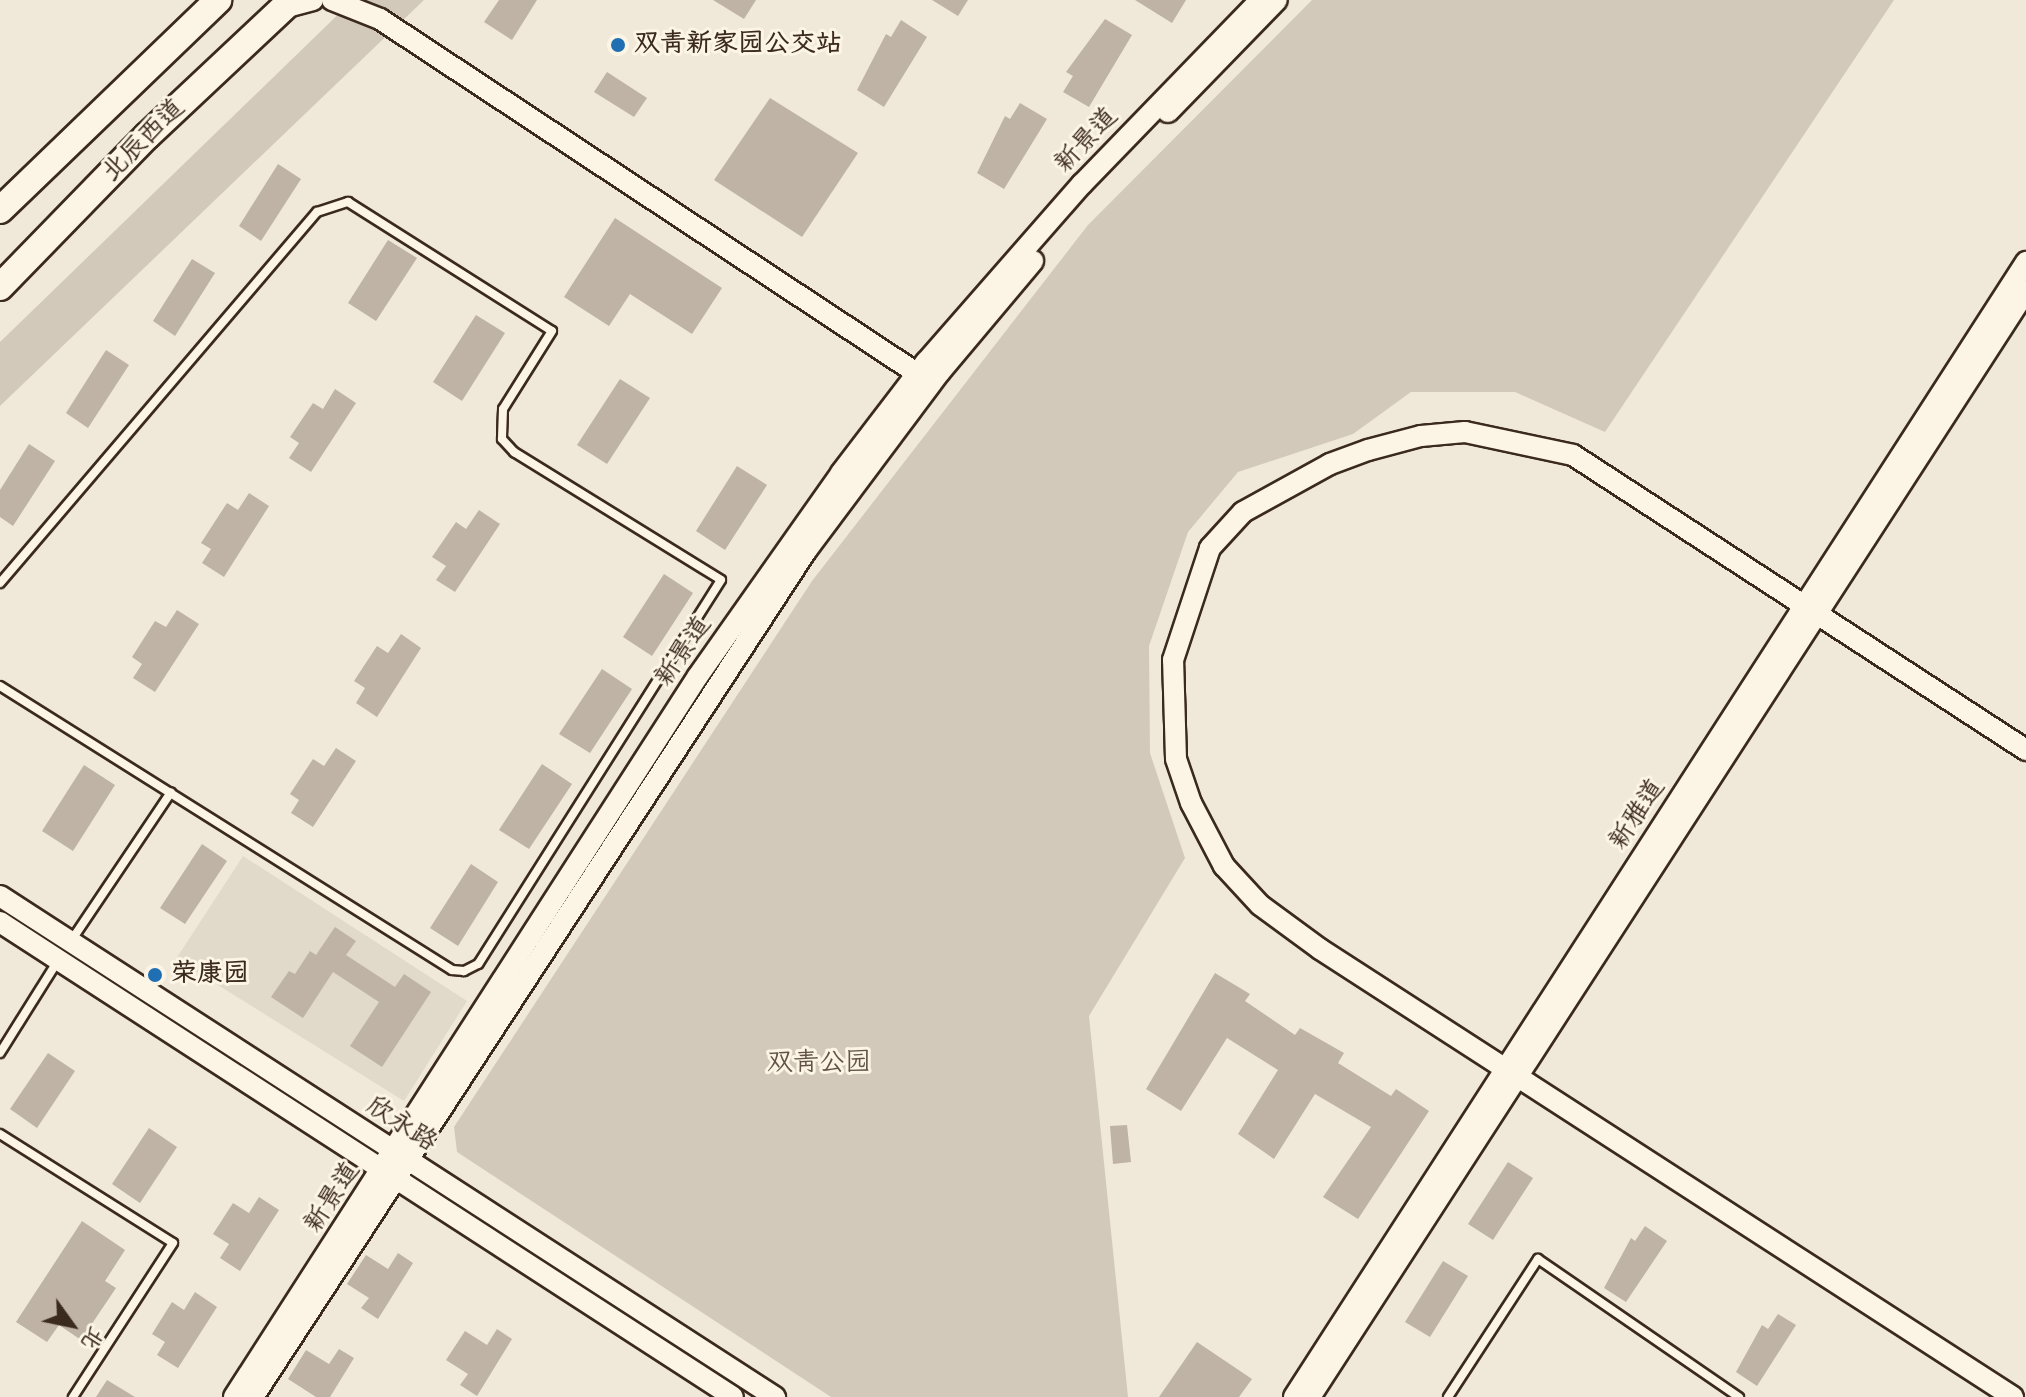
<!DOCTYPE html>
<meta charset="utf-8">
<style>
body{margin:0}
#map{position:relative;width:2026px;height:1397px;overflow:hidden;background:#f0e9d9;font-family:Mynerve,"LXGW WenKai TC",sans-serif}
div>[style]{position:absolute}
.built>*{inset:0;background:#e1d9c9}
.green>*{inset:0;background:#d2c9ba}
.building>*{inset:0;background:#beb3a4}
.roads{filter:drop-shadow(2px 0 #3b2a1e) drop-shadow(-2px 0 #3b2a1e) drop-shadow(0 2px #3b2a1e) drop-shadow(0 -2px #3b2a1e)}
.service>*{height:8px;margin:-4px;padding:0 4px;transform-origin:4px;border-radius:4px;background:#fcf5e5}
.tertiary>*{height:20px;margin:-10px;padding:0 10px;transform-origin:10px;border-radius:10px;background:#fcf5e5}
.primary>*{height:26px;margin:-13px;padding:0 13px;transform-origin:13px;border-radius:13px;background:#fcf5e5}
.dots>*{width:22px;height:22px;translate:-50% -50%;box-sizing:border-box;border:4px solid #fcf5e5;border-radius:50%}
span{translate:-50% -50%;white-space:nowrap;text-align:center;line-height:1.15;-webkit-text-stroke:6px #fcf5e5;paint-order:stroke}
.poi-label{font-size:26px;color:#3b2a1e;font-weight:700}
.left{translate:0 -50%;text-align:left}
.street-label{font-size:26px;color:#3b2a1e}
.park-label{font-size:26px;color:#615245}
.north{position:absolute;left:32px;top:1285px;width:80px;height:80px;-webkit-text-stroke:6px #fcf5e5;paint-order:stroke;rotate:123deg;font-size:22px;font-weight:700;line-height:32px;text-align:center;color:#3b2a1e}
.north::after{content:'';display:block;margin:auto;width:28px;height:36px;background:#3b2a1e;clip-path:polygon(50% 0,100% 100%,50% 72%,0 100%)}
</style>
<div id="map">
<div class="built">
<i style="clip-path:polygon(243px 856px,467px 1001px,404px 1101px,176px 959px)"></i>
</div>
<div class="green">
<i style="clip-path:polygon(353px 0,424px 0,0 406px,0 342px)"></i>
<i style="clip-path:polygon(1312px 0,1894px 0,1605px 432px,1515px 392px,1411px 392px,1353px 434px,1238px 472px,1188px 532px,1149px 646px,1150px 753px,1185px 858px,1089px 1016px,1128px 1397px,831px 1397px,457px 1152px,454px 1127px,812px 581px,1088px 225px)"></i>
</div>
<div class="building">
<i style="clip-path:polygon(499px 0,537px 0,512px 40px,484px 22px)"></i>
<i style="clip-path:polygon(713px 0,756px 0,744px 19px)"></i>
<i style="clip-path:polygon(932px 0,968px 0,958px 16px)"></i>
<i style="clip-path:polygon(1135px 0,1186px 0,1172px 23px)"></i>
<i style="clip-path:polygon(1105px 19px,1132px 35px,1089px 107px,1063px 92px,1073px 76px,1066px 72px)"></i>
<i style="clip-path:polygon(901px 20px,927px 37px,884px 107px,857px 90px,886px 34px,891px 37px)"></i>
<i style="clip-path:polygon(607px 72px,647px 98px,634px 117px,594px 92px)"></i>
<i style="clip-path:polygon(770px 98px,858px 153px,802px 237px,714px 180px)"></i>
<i style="clip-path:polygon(1020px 103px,1047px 119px,1004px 189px,977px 173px,1005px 116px,1010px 119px)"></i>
<i style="clip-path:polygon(278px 164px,301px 179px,261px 241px,239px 226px)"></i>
<i style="clip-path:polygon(615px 218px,722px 288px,692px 334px,630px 294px,609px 326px,564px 297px)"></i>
<i style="clip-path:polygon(388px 240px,417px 258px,376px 321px,348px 303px)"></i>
<i style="clip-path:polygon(192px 259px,215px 273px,175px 336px,153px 321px)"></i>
<i style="clip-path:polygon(476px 315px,505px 333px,462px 401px,433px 382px)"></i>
<i style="clip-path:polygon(106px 350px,129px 365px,88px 428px,66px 413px)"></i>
<i style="clip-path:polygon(620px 379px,650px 398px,607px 464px,577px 445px)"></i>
<i style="clip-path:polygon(335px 389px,356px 403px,311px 472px,289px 458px,299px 443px,290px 437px,313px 403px,323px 409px)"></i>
<i style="clip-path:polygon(29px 444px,55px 461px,13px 526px,0 517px,0 490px)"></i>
<i style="clip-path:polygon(737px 466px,767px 485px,725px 550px,696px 531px)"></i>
<i style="clip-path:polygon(249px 493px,269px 506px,224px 577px,202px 563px,211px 549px,201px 543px,227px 503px,238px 510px)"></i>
<i style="clip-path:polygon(479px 510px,500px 524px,455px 592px,436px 580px,446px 566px,432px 557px,456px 522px,466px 529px)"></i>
<i style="clip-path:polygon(664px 574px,693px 593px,652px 656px,623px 637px)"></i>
<i style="clip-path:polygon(177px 610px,199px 624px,155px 692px,133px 678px,142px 664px,132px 657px,155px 621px,166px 627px)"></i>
<i style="clip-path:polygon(401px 634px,421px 648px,377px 717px,356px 703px,365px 688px,354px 681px,377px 646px,388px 653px)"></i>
<i style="clip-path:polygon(602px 669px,632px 689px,590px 753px,559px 734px)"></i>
<i style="clip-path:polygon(336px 748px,356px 761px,313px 827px,291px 813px,299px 800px,290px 794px,313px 759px,324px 766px)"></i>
<i style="clip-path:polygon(542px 764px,572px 784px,529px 849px,499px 830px)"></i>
<i style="clip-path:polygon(84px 765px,115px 785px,73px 851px,42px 831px)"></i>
<i style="clip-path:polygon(202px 844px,227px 861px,185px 924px,160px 908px)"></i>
<i style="clip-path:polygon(471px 864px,498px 882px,458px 946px,430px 928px)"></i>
<i style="clip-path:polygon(335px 927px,356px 941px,346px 955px,395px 987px,404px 974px,431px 992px,382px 1067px,350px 1046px,379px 1002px,333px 972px,303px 1018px,271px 997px,289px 971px,295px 974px,310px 951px,316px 955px)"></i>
<i style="clip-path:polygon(1215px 973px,1250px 994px,1245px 1001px,1295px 1035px,1300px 1028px,1344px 1053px,1338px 1063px,1391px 1096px,1396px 1089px,1429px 1111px,1358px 1219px,1323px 1197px,1371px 1127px,1315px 1094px,1274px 1159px,1238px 1134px,1278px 1070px,1227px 1038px,1181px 1111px,1146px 1089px)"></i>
<i style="clip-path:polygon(48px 1053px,75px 1071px,37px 1128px,10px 1109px)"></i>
<i style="clip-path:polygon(1127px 1125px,1131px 1162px,1113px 1164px,1110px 1126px)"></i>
<i style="clip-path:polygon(149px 1128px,177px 1147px,140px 1203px,112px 1184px)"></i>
<i style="clip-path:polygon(1508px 1162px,1533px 1178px,1493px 1240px,1468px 1224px)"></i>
<i style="clip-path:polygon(259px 1197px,279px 1210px,240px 1271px,220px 1258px,229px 1244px,213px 1234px,233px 1203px,249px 1213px)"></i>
<i style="clip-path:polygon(82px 1221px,125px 1250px,105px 1281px,116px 1288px,81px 1340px,59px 1325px,47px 1342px,16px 1322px)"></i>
<i style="clip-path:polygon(1645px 1226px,1667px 1241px,1626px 1302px,1604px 1288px,1631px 1238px,1635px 1241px)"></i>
<i style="clip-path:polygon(398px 1253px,413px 1263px,378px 1319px,361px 1308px,369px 1298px,347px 1284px,366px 1255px,388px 1269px)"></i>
<i style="clip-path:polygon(1443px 1261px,1468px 1276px,1430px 1337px,1405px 1322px)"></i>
<i style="clip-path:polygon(195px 1292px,217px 1307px,178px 1368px,157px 1355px,165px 1342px,152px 1334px,172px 1302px,184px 1310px)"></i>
<i style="clip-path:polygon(1778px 1314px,1796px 1325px,1757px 1386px,1736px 1372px,1762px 1325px,1768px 1329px)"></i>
<i style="clip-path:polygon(497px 1329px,512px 1339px,477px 1396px,460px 1385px,468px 1374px,446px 1360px,465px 1331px,487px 1345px)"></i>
<i style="clip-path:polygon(1197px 1342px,1252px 1379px,1239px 1397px,1159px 1397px)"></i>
<i style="clip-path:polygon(339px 1349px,354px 1358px,330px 1397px,316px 1397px,288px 1379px,306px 1350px,329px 1364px)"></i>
<i style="clip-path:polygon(107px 1380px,135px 1397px,96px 1397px)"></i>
</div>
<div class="roads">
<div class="service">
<i style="left:0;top:583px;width:488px;rotate:-49.5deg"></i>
<i style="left:317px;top:212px;width:33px;rotate:-18deg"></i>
<i style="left:348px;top:202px;width:241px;rotate:32.3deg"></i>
<i style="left:552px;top:331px;width:92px;rotate:122.1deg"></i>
<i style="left:503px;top:409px;width:30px;rotate:92deg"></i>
<i style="left:502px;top:439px;width:18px;rotate:47deg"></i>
<i style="left:514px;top:452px;width:243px;rotate:31.7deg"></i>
<i style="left:721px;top:580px;width:454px;rotate:122.3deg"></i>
<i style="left:478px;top:964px;width:16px;rotate:153deg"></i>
<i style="left:464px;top:971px;width:12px;rotate:-175deg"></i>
<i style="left:452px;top:970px;width:534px;rotate:-147.86deg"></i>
<i style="left:71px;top:941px;width:179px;rotate:-56.1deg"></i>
<i style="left:0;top:1053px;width:111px;rotate:-57.9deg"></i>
<i style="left:0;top:1134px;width:204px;rotate:32.2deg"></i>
<i style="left:173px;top:1243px;width:184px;rotate:123deg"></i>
<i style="left:1448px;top:1397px;width:165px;rotate:-56.9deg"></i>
<i style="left:1538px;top:1259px;width:244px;rotate:34.5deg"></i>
</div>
<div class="tertiary">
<i style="left:332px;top:0;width:52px;rotate:21.6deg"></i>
<i style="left:380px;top:19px;width:655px;rotate:33.42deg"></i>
<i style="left:283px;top:8px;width:31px;rotate:-15deg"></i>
<i style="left:1168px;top:112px;width:156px;rotate:-45.8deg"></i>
<i style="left:0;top:896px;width:923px;rotate:32.88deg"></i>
<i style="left:0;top:922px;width:873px;rotate:32.94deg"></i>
<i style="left:234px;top:1397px;width:857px;rotate:-57.24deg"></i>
<i style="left:698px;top:676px;width:248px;rotate:-54.8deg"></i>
<i style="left:841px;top:473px;width:140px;rotate:-52.6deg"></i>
<i style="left:926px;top:362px;width:237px;rotate:-48.8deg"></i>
<i style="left:1082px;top:184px;width:256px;rotate:-45.9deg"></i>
<i style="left:253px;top:1397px;width:1011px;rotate:-56.83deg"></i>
<i style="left:806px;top:551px;width:224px;rotate:-53.2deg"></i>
<i style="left:940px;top:372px;width:145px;rotate:-50deg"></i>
<i style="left:1294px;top:1397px;width:1351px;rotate:-57.18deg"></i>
<i style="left:1310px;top:1397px;width:1318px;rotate:-57.08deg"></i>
<i style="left:2013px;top:1397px;width:825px;rotate:-147.12deg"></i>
<i style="left:1320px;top:949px;width:74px;rotate:-143.7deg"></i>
<i style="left:1260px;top:905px;width:53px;rotate:-132.7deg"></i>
<i style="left:1224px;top:866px;width:71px;rotate:-117.6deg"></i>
<i style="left:1191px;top:803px;width:46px;rotate:-108.8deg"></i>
<i style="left:1176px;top:759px;width:99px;rotate:-91.7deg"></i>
<i style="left:1173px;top:660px;width:118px;rotate:-71.7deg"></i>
<i style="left:1210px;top:548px;width:49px;rotate:-47.5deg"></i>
<i style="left:1243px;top:512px;width:99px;rotate:-28.9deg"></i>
<i style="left:1330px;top:464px;width:40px;rotate:-20.2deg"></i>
<i style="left:1368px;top:450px;width:55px;rotate:-14.8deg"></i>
<i style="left:1421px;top:436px;width:44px;rotate:-5.2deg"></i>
<i style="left:1465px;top:432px;width:110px;rotate:12deg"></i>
<i style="left:1573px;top:455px;width:541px;rotate:33.07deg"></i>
</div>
<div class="primary">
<i style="left:0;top:210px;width:303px;rotate:-43.9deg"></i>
<i style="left:0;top:287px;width:211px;rotate:-45.8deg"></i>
<i style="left:147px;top:136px;width:199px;rotate:-43.2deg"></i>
</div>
</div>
<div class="dots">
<i style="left:618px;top:45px;background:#1f6fb2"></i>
<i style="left:155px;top:975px;background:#1f6fb2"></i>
</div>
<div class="poi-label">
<span class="left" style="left:634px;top:45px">双青新家园公交站</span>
<span class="left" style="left:171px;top:975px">荣康园</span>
</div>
<div class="street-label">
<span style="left:144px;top:141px;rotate:-45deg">北辰西道</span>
<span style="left:1087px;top:141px;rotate:-47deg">新景道</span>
<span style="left:684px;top:652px;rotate:-56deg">新景道</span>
<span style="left:1638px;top:815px;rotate:-57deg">新雅道</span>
<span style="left:401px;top:1125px;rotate:33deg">欣永路</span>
<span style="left:333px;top:1198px;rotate:-57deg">新景道</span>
</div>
<div class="park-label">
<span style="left:819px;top:1064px">双青公园</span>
</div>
<div class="north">北</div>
</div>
